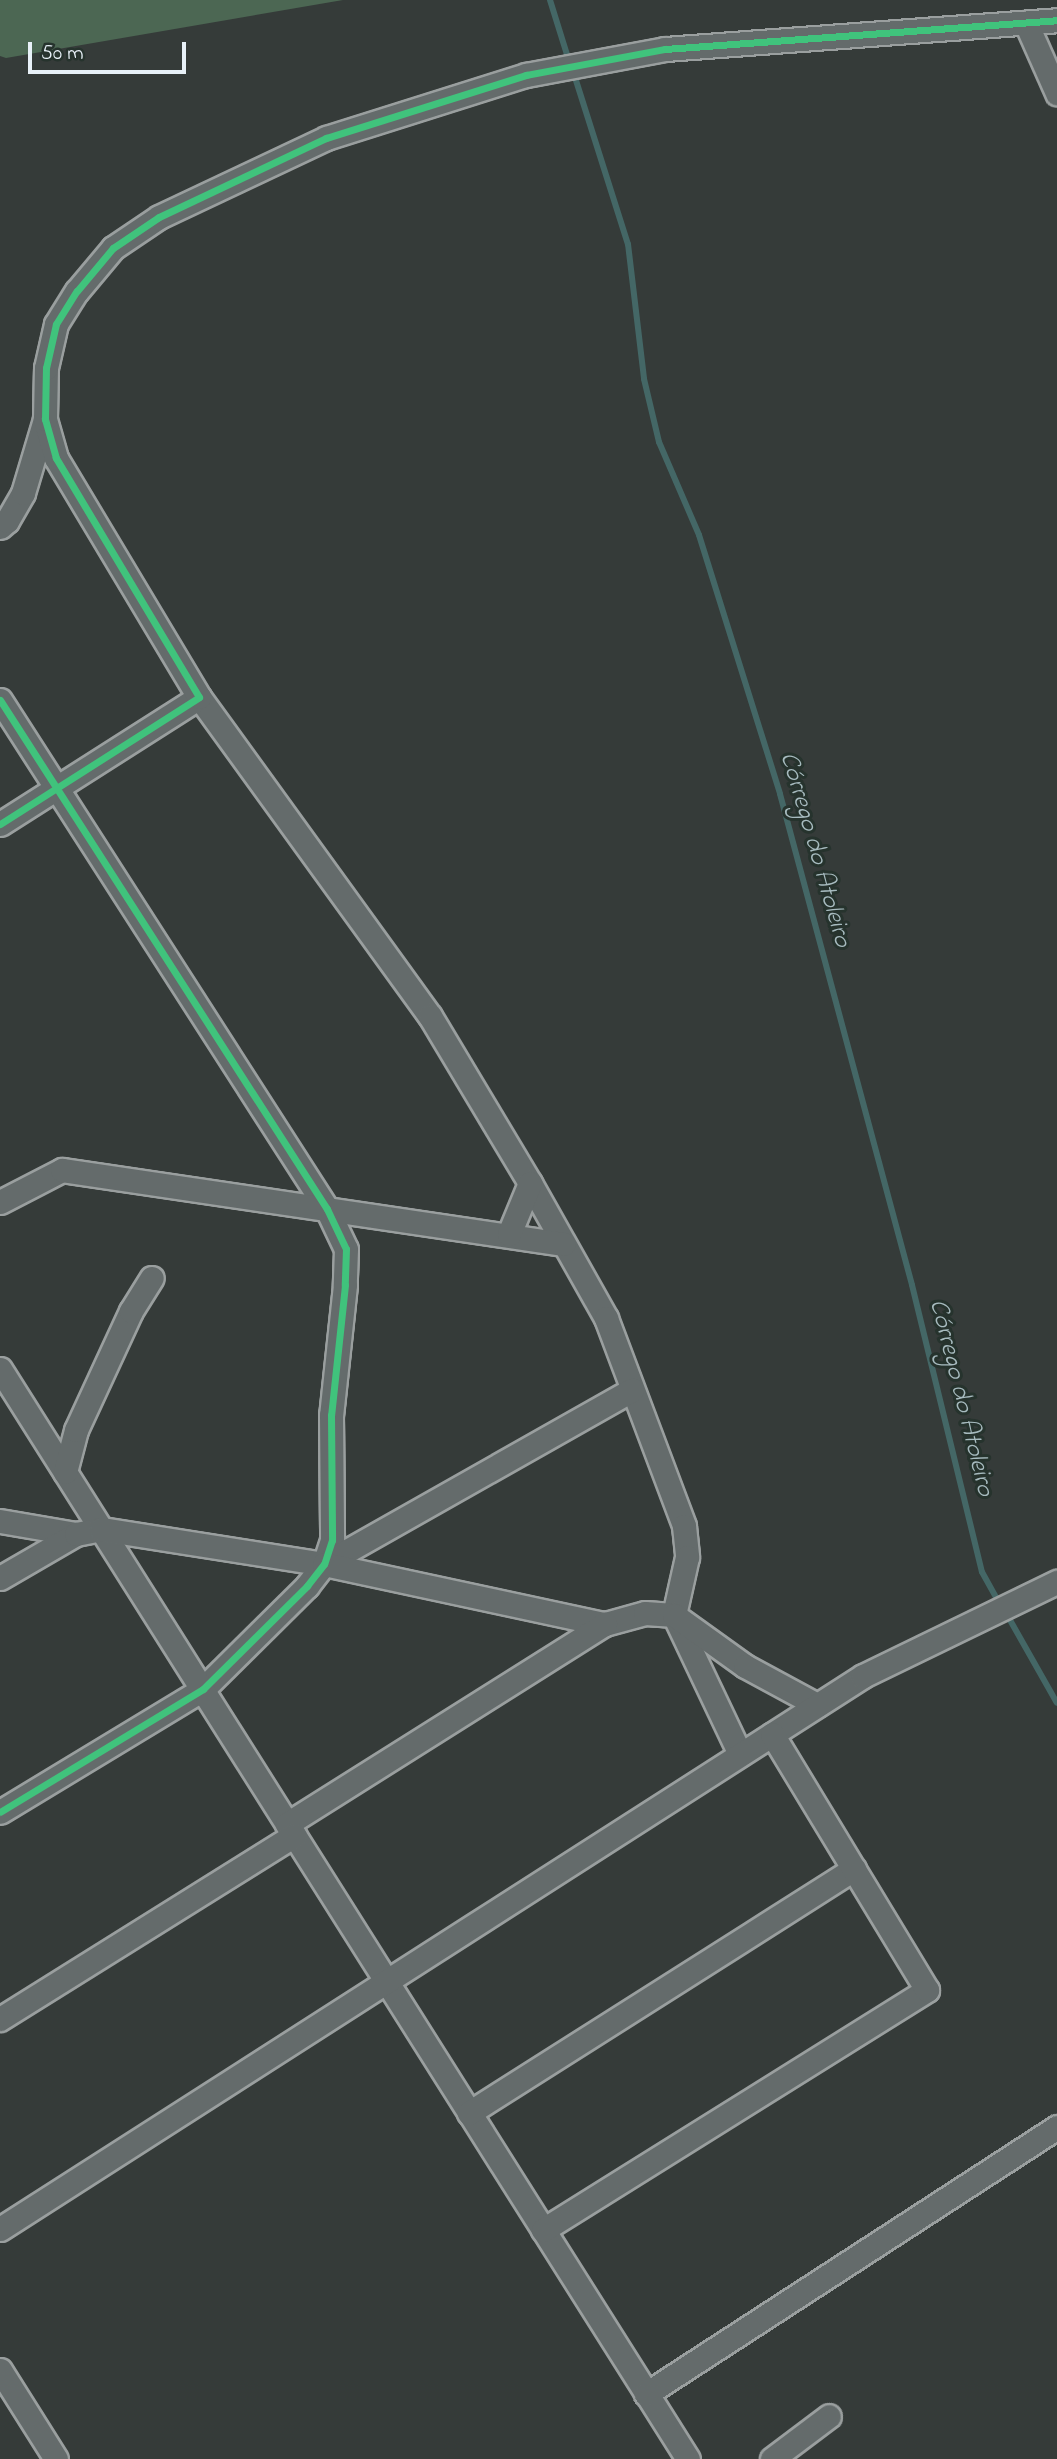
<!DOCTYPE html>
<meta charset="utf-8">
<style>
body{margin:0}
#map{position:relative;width:1057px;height:2459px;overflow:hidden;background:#353b39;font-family:"Indie Flower",sans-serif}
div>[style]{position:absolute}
.green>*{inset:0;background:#4c6753}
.stream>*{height:6px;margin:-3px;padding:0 3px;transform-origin:3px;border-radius:3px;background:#446766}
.roads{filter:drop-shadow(2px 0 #9a9f9f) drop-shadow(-2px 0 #9a9f9f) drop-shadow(0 2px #9a9f9f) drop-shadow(0 -2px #9a9f9f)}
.minor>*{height:23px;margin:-11.5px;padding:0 11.5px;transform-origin:11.5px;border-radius:11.5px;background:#646b6b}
.cycleway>*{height:7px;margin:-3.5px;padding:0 3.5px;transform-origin:3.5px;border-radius:3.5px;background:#40c37c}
span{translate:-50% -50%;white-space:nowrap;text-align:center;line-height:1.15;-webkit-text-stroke:6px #26332d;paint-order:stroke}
.water-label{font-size:26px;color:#a7bbbf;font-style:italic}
.scale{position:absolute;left:28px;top:42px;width:158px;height:32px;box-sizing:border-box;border:4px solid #e8f1f8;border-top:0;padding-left:9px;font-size:21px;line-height:24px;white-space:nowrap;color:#e8f1f8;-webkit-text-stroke:5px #26332d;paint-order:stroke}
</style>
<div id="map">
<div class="green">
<i style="clip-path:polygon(0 0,343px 0,6px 58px,0 56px)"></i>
</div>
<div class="stream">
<i style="left:550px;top:0;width:64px;rotate:72.7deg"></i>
<i style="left:573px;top:71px;width:182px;rotate:72.4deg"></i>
<i style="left:628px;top:244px;width:136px;rotate:83.2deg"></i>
<i style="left:644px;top:379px;width:65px;rotate:76.6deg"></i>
<i style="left:659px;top:442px;width:101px;rotate:66.7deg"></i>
<i style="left:699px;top:535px;width:271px;rotate:72.6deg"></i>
<i style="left:780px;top:794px;width:508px;rotate:74.95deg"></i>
<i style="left:912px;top:1285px;width:295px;rotate:76.3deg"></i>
<i style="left:982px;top:1572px;width:37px;rotate:61deg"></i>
<i style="left:1006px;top:1613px;width:103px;rotate:60.5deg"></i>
</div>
<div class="roads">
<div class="minor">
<i style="left:1026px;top:23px;width:77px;rotate:66.1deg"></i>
<i style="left:0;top:527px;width:9px;rotate:-41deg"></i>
<i style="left:7px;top:521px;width:32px;rotate:-60deg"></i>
<i style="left:23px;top:493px;width:77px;rotate:-73.4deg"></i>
<i style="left:199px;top:697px;width:394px;rotate:54.1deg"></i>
<i style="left:430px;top:1016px;width:195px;rotate:59.1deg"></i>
<i style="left:530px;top:1183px;width:155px;rotate:60.6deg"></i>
<i style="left:606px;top:1318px;width:222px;rotate:69.4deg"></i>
<i style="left:684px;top:1526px;width:31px;rotate:84deg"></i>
<i style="left:687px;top:1557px;width:59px;rotate:102.6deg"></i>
<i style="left:674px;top:1615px;width:154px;rotate:64.6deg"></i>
<i style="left:0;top:700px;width:605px;rotate:57.28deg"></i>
<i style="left:327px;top:1209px;width:44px;rotate:64.6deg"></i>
<i style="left:346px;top:1249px;width:36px;rotate:92deg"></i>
<i style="left:345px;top:1285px;width:131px;rotate:96.1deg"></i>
<i style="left:331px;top:1415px;width:125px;rotate:89.5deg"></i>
<i style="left:332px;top:1540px;width:25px;rotate:108deg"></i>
<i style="left:324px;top:1564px;width:28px;rotate:128deg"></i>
<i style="left:307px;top:1586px;width:146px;rotate:135.3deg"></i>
<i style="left:203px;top:1689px;width:237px;rotate:148.8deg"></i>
<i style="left:0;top:824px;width:236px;rotate:-32.5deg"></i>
<i style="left:199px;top:697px;width:279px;rotate:-120.9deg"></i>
<i style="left:56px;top:458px;width:41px;rotate:-105.8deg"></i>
<i style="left:45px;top:419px;width:51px;rotate:-88.9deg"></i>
<i style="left:46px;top:368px;width:45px;rotate:-77.2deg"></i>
<i style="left:56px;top:324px;width:39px;rotate:-58deg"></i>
<i style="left:77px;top:291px;width:56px;rotate:-50.1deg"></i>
<i style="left:113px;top:248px;width:55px;rotate:-34deg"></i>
<i style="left:159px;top:217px;width:185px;rotate:-25.3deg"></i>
<i style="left:326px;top:138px;width:210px;rotate:-17.5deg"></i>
<i style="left:526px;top:75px;width:141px;rotate:-10.6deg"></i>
<i style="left:665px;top:49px;width:393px;rotate:-4.2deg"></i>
<i style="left:0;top:1202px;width:70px;rotate:-27.3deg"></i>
<i style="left:62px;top:1170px;width:507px;rotate:8.39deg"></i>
<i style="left:509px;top:1234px;width:55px;rotate:-67.6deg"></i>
<i style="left:0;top:1369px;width:1289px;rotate:57.74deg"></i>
<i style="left:65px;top:1472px;width:43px;rotate:-75.3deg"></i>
<i style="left:76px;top:1430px;width:131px;rotate:-65.2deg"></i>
<i style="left:131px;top:1311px;width:39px;rotate:-58deg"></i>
<i style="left:0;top:1521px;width:77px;rotate:9.7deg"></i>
<i style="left:324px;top:1564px;width:354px;rotate:-29.5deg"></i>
<i style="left:0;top:1578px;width:88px;rotate:-30.1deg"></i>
<i style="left:76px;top:1534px;width:25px;rotate:-11deg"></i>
<i style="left:101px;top:1529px;width:226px;rotate:8.9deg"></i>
<i style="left:324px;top:1564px;width:287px;rotate:12.1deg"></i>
<i style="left:605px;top:1624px;width:41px;rotate:-15.4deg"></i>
<i style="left:645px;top:1613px;width:29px;rotate:4deg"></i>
<i style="left:674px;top:1615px;width:87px;rotate:35.7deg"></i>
<i style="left:745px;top:1666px;width:82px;rotate:28.4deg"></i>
<i style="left:287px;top:1824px;width:376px;rotate:-32.2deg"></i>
<i style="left:0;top:2019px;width:347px;rotate:-32deg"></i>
<i style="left:469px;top:2113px;width:456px;rotate:-32.4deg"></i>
<i style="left:0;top:2229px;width:1025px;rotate:-32.65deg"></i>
<i style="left:863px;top:1676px;width:216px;rotate:-25.9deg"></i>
<i style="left:543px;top:2230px;width:453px;rotate:-32deg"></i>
<i style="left:927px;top:1990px;width:299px;rotate:-121.2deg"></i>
<i style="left:0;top:2370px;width:105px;rotate:57.8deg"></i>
<i style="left:646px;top:2394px;width:490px;rotate:-33deg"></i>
<i style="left:772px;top:2459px;width:71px;rotate:-37deg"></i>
</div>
</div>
<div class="cycleway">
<i style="left:0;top:700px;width:605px;rotate:57.28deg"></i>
<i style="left:327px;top:1209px;width:44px;rotate:64.6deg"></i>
<i style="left:346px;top:1249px;width:36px;rotate:92deg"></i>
<i style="left:345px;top:1285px;width:131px;rotate:96.1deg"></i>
<i style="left:331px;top:1415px;width:125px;rotate:89.5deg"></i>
<i style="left:332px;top:1540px;width:25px;rotate:108deg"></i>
<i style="left:324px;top:1564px;width:28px;rotate:128deg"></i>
<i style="left:307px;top:1586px;width:146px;rotate:135.3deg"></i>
<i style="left:203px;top:1689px;width:237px;rotate:148.8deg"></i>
<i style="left:0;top:824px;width:236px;rotate:-32.5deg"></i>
<i style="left:199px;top:697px;width:279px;rotate:-120.9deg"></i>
<i style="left:56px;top:458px;width:41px;rotate:-105.8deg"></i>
<i style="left:45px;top:419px;width:51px;rotate:-88.9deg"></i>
<i style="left:46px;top:368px;width:45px;rotate:-77.2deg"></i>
<i style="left:56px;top:324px;width:39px;rotate:-58deg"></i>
<i style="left:77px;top:291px;width:56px;rotate:-50.1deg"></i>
<i style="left:113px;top:248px;width:55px;rotate:-34deg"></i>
<i style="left:159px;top:217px;width:185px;rotate:-25.3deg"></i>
<i style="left:326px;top:138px;width:210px;rotate:-17.5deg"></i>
<i style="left:526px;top:75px;width:141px;rotate:-10.6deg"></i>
<i style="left:665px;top:49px;width:393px;rotate:-4.2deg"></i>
</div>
<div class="water-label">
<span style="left:814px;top:850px;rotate:74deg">Córrego do Atoleiro</span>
<span style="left:960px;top:1398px;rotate:76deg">Córrego do Atoleiro</span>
</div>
<div class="scale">50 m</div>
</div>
